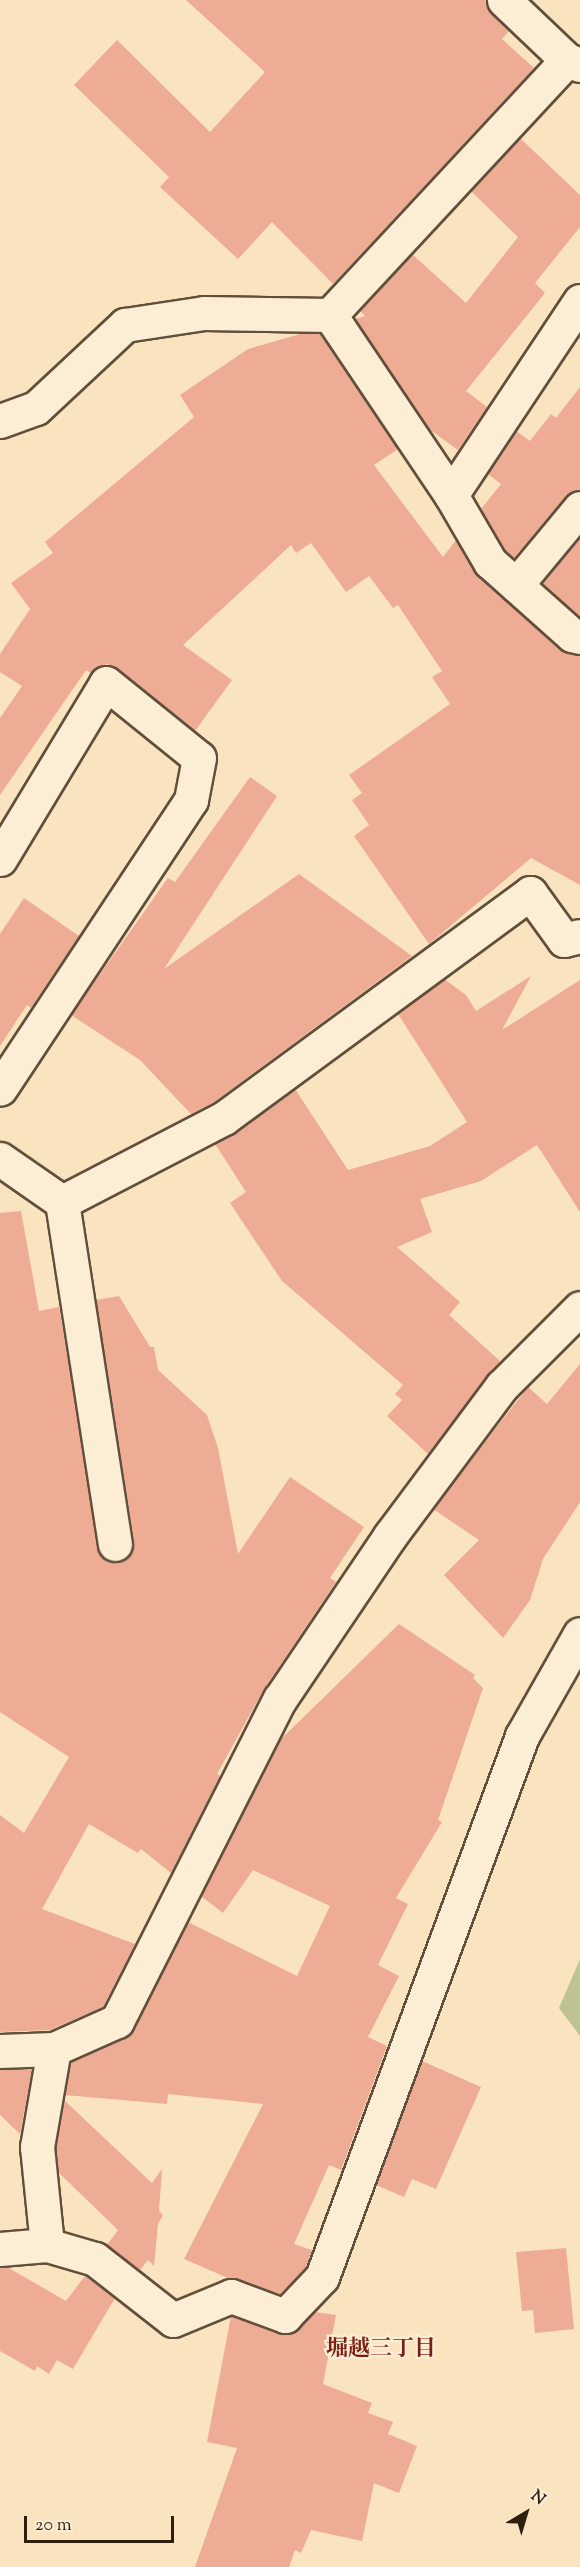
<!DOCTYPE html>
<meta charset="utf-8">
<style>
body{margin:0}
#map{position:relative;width:580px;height:2567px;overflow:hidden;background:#fae3bf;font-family:"Sorts Mill Goudy","Noto Serif JP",serif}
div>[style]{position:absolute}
.green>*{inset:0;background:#bfc391}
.building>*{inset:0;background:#eeac95}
.roads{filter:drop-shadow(2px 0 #614f3b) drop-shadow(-2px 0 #614f3b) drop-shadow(0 2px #614f3b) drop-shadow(0 -2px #614f3b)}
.minor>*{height:33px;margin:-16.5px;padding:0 16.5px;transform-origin:16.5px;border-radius:16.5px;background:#fcedd5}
span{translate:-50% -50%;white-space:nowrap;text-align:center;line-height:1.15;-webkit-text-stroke:4.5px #fcedd5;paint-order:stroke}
.neighbourhood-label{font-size:22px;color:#7a1f14;font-weight:700}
.north{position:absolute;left:496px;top:2483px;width:60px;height:60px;-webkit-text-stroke:4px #fcedd5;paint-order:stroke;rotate:38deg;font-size:16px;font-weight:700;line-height:24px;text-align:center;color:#2e1e0f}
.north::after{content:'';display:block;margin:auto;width:21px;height:27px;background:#2e1e0f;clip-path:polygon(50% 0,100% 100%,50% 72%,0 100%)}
.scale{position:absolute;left:24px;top:2516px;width:150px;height:27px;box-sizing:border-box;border:3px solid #2e1e0f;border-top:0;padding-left:8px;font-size:18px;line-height:21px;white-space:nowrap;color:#2e1e0f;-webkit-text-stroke:4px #fcedd5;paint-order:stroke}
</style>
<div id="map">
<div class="green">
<i style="clip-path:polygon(580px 1959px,580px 2036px,559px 2008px)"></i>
</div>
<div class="building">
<i style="clip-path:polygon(186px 0,486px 0,491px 13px,509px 31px,502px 39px,534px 68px,333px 284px,272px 222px,238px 259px,160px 187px,169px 177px,74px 85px,117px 40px,210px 132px,265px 72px)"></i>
<i style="clip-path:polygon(520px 138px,580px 195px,580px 227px,535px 283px,545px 293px,466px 391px,487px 407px,458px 450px,429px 429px,355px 319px,365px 316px,360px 311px,412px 254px,466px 303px,518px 237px,471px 191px)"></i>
<i style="clip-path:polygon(304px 333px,320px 334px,398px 449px,374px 465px,443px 557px,456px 540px,478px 576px,560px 649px,580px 655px,580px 885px,531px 858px,429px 944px,354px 836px,369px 825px,352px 800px,362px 793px,349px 775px,450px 704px,432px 677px,442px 671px,398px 605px,393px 608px,369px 576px,346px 592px,311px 543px,296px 553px,291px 545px,183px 645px,232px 680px,195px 731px,117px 668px,107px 664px,90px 673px,86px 670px,0 795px,0 718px,22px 686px,0 672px,0 654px,30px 609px,11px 583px,53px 553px,45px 542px,194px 417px,180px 395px,248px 349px)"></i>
<i style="clip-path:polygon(580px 387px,580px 490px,566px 496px,514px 558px,505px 550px,481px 509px,501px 484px,488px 474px,516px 431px,530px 441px,551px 414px,556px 418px)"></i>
<i style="clip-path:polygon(580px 537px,580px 617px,542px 583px)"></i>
<i style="clip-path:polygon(250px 777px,277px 796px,164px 969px,299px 874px,412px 956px,214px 1102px,191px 1114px,140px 1060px,71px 1015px,168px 878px,175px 882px)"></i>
<i style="clip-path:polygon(24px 898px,79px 936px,31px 1008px,27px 1005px,0 1046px,0 934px)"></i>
<i style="clip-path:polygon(531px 976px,502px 1030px,580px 980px,580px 1212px,537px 1145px,481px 1181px,420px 1199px,432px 1232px,397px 1247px,460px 1302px,449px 1315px,500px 1361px,428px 1454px,387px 1416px,402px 1400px,395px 1394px,403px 1385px,282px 1281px,230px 1203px,246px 1192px,215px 1144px,295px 1089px,348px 1170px,430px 1146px,467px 1122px,398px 1014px,444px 979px,466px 995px,476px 1011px)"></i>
<i style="clip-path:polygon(21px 1211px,39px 1311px,59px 1307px,101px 1556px,118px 1562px,132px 1551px,134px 1542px,96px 1300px,119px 1296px,150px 1347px,154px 1347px,158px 1370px,207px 1415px,218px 1448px,238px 1554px,290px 1477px,364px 1527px,330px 1578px,336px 1582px,264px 1689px,217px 1774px,220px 1776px,171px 1873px,141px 1849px,138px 1853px,89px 1824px,42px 1909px,135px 1944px,103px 2007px,50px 2030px,0 2032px,0 1815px,24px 1833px,69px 1757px,0 1712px,0 1213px)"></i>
<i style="clip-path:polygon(580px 1364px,580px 1502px,543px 1559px,530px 1600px,503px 1638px,444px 1575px,479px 1540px,433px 1509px,528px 1387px,547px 1404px)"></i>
<i style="clip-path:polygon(399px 1624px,475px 1675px,473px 1678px,483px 1688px,438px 1820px,442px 1822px,396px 1898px,408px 1904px,378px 1965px,399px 1976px,368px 2037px,387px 2046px,341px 2170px,329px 2165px,294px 2244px,312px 2250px,306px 2267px,280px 2294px,228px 2278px,184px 2259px,263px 2104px,168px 2094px,167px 2104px,65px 2095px,71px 2062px,125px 2038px,133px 2030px,188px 1922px,297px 1976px,330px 1906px,253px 1870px,223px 1913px,201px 1896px,280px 1740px)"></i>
<i style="clip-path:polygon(422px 2061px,481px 2087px,436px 2189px,412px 2179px,404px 2197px,376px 2185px)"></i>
<i style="clip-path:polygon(32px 2069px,20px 2134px,0 2115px,0 2070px)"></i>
<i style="clip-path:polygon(64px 2100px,152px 2183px,162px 2169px,159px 2211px,163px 2215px,158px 2224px,154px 2266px,148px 2260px,140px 2270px,107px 2245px,118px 2230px,58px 2172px,56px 2148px)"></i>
<i style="clip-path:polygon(566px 2248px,574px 2329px,535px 2333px,533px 2310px,522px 2311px,516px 2252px)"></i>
<i style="clip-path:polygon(0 2267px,7px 2267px,66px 2301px,85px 2276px,115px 2298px,73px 2369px,57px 2360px,49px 2374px,37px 2366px,35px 2371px,0 2351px)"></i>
<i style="clip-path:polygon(315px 2312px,336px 2315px,323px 2384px,372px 2403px,368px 2413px,393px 2422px,388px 2434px,417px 2446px,399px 2493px,374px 2483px,362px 2541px,311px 2530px,301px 2553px,295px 2550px,289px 2567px,195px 2567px,237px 2448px,207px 2442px,231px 2316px,289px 2334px)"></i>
</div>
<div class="roads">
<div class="minor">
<i style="left:504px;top:0;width:87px;rotate:43.6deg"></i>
<i style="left:567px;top:60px;width:14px;rotate:21deg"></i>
<i style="left:330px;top:315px;width:217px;rotate:56.1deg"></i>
<i style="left:451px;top:495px;width:78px;rotate:59.8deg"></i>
<i style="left:490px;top:562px;width:110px;rotate:41.7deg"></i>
<i style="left:572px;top:635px;width:8px;rotate:14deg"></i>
<i style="left:0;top:421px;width:38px;rotate:-20deg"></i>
<i style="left:36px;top:408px;width:122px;rotate:-43deg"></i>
<i style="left:125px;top:325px;width:80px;rotate:-8.6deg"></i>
<i style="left:204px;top:313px;width:126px;rotate:0.9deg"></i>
<i style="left:330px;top:315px;width:348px;rotate:-47.1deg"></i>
<i style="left:451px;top:495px;width:233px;rotate:-56.4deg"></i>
<i style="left:516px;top:585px;width:100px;rotate:-50.3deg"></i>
<i style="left:0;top:859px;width:205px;rotate:-58.9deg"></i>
<i style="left:106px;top:683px;width:119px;rotate:38.9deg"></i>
<i style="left:199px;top:758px;width:43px;rotate:100.8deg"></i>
<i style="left:191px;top:800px;width:346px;rotate:123.5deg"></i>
<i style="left:0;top:1159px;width:75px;rotate:34.7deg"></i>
<i style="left:62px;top:1202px;width:346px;rotate:81.2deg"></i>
<i style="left:62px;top:1202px;width:182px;rotate:-27.4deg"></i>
<i style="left:224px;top:1118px;width:380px;rotate:-36.3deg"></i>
<i style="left:530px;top:893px;width:58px;rotate:54.1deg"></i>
<i style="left:564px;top:940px;width:16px;rotate:-14deg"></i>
<i style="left:0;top:2051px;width:54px;rotate:-2.1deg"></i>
<i style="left:54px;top:2049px;width:69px;rotate:-24deg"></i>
<i style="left:117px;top:2021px;width:361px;rotate:-63.2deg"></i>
<i style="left:280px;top:1699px;width:197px;rotate:-56deg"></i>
<i style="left:390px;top:1536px;width:187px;rotate:-53.3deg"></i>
<i style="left:502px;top:1386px;width:110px;rotate:-45deg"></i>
<i style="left:47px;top:2245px;width:99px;rotate:-95.8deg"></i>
<i style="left:37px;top:2147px;width:99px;rotate:-80.2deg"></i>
<i style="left:0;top:2249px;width:47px;rotate:-4.9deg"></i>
<i style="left:47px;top:2245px;width:50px;rotate:16.3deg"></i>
<i style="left:95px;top:2259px;width:99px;rotate:38deg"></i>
<i style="left:173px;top:2320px;width:63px;rotate:-22.5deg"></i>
<i style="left:231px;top:2296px;width:58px;rotate:20.3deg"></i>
<i style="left:285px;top:2316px;width:54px;rotate:-46.5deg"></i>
<i style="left:322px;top:2277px;width:577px;rotate:-69.71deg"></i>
<i style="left:522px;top:1736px;width:117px;rotate:-60.4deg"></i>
</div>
</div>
<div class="neighbourhood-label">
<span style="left:381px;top:2351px">堀越三丁目</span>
</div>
<div class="north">N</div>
<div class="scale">20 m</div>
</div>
